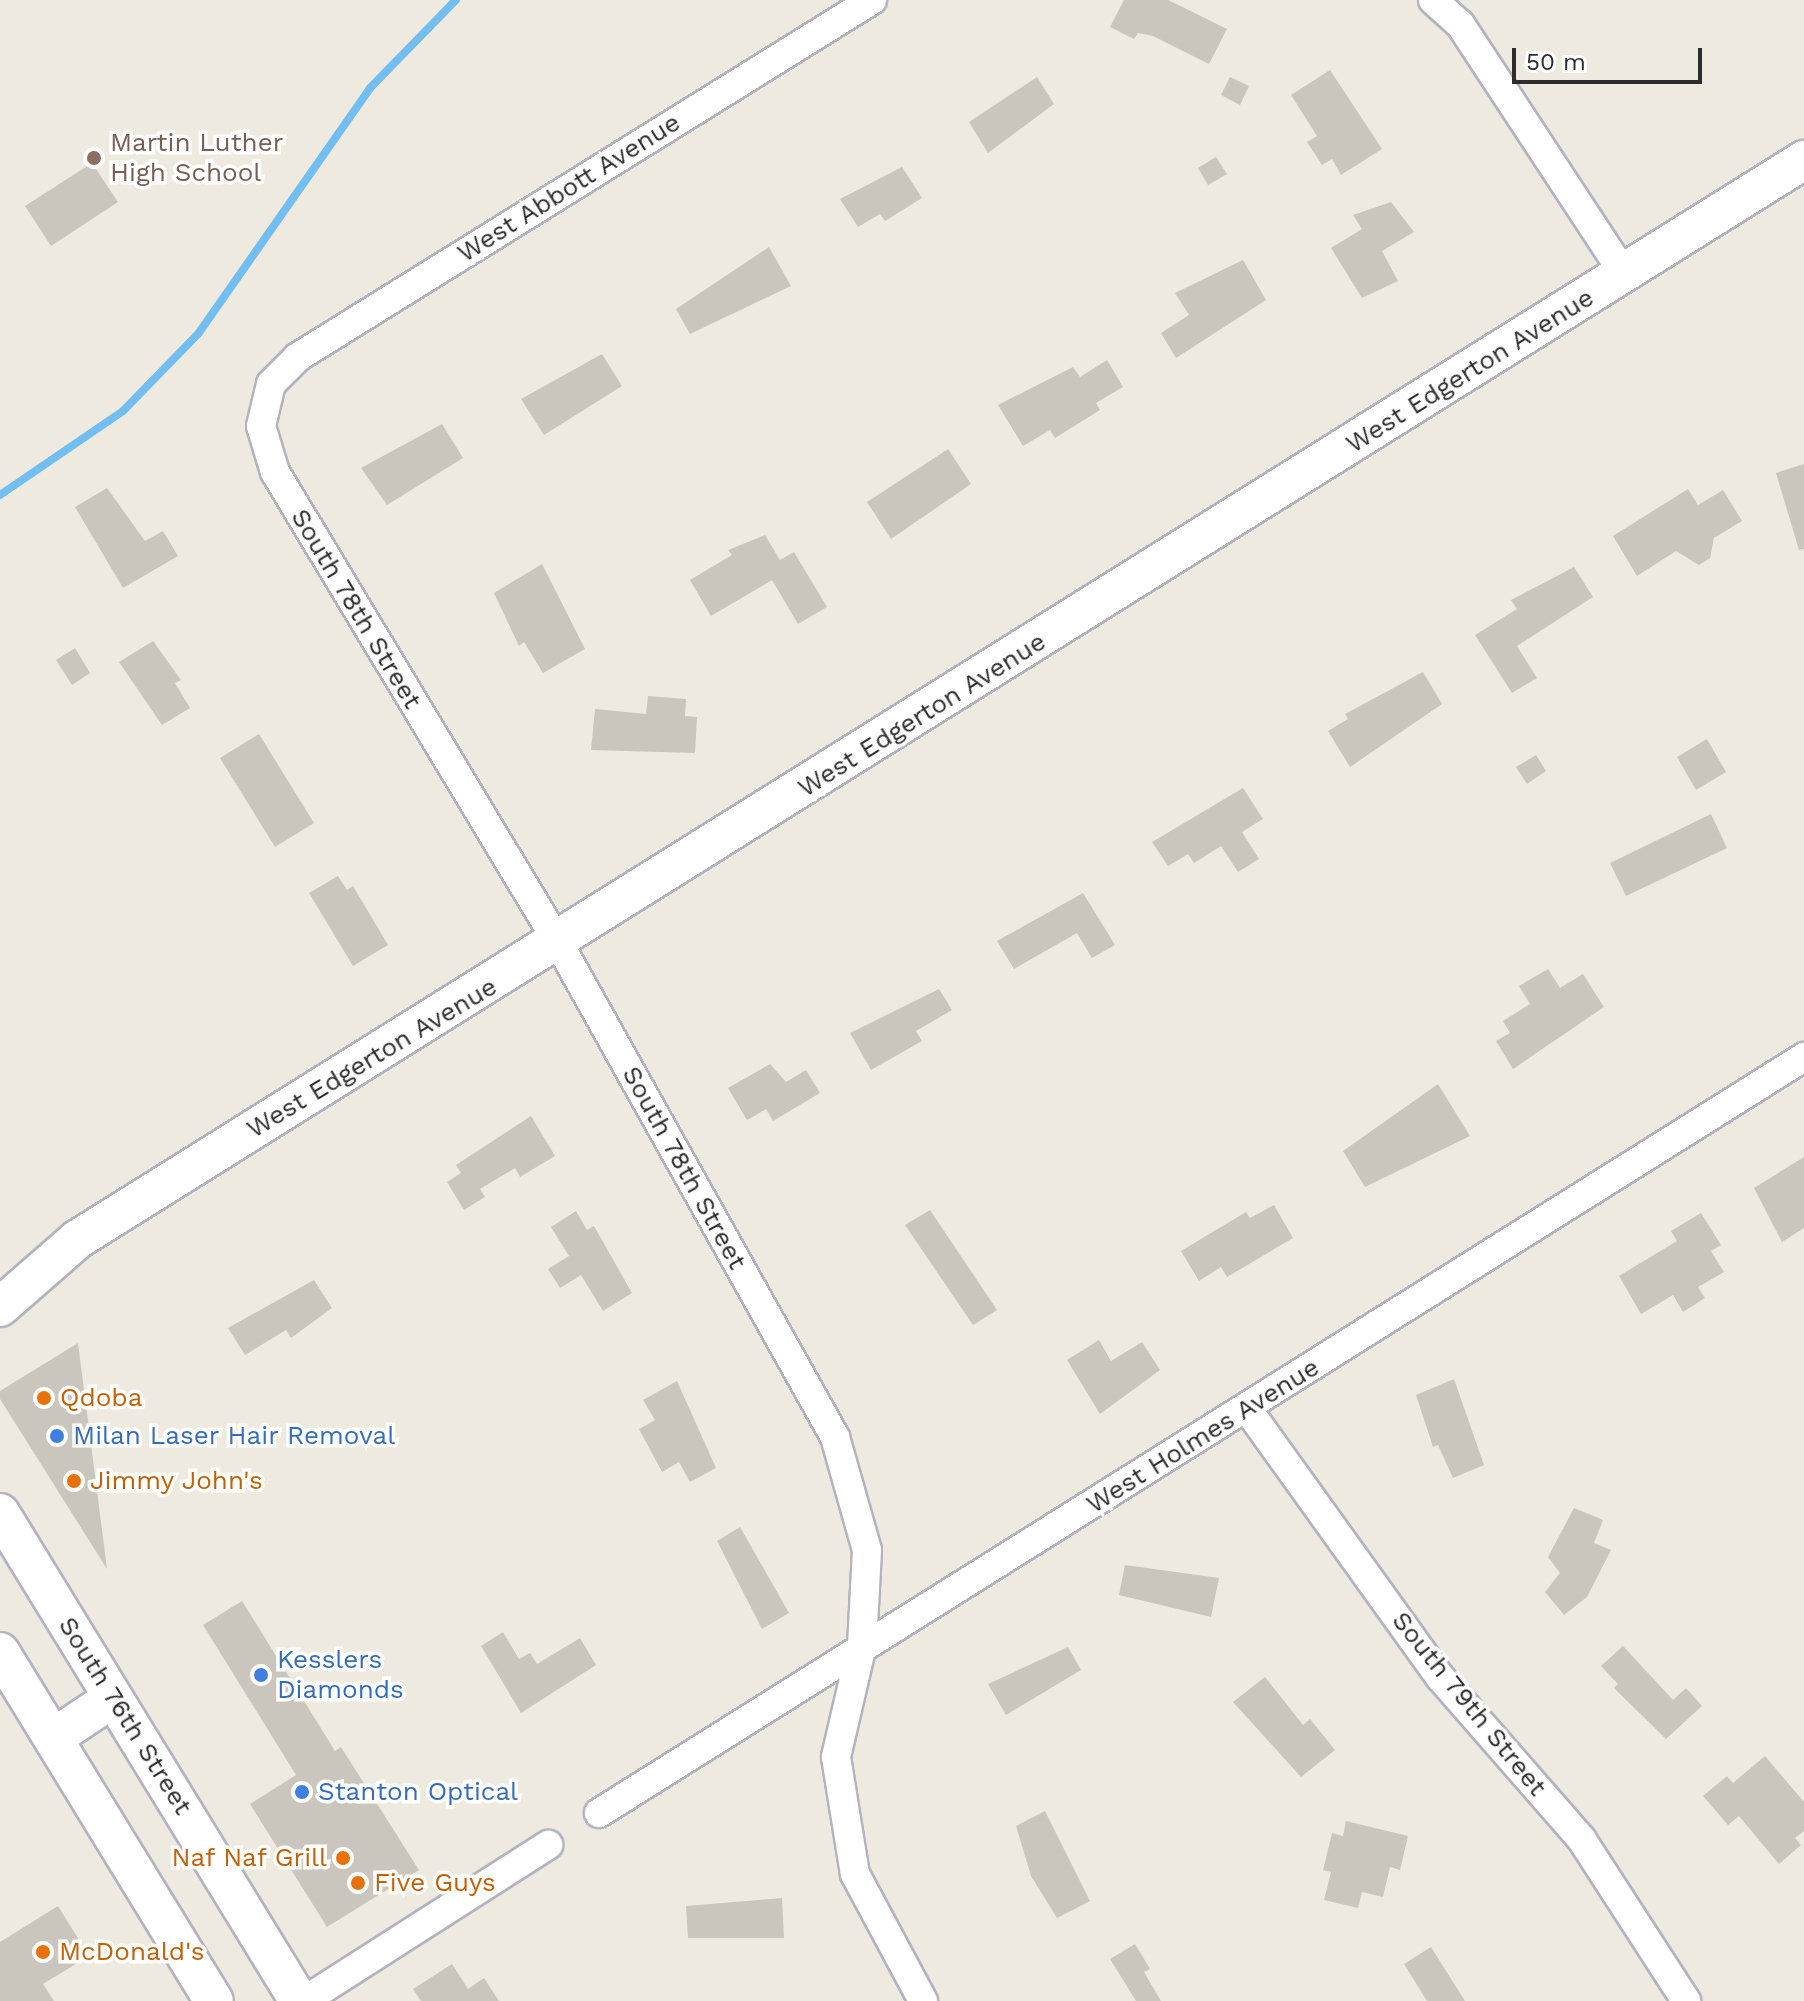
<!DOCTYPE html>
<style>
body{margin:0}
#map{position:relative;width:1804px;height:2001px;overflow:hidden;background:#eeeadf;font-family:"Work Sans",sans-serif}
div>[style]{position:absolute}
.stream>*{height:8px;margin:-4px;padding:0 4px;transform-origin:4px;border-radius:4px;background:#72bef0}
.building>*{inset:0;background:#cac6be}
.roads{filter:drop-shadow(2px 0 #b3b3c0) drop-shadow(-2px 0 #b3b3c0) drop-shadow(0 2px #b3b3c0) drop-shadow(0 -2px #b3b3c0)}
.street>*{height:28px;margin:-14px;padding:0 14px;transform-origin:14px;border-radius:14px;background:#fff}
.secondary>*{height:38px;margin:-19px;padding:0 19px;transform-origin:19px;border-radius:19px;background:#fff}
.dots>*{width:22px;height:22px;translate:-50% -50%;box-sizing:border-box;border:4px solid #fff;border-radius:50%}
span{translate:-50% -50%;white-space:nowrap;text-align:center;line-height:1.15;-webkit-text-stroke:7px #fff;paint-order:stroke}
.education-label{font-size:26px;color:#785e54}
.left{translate:0 -50%;text-align:left}
.street-label{font-size:26px;color:#2d2d2d}
.food-label{font-size:26px;color:#c56008}
.right{translate:-100% -50%;text-align:right}
.shop-label{font-size:26px;color:#366cbe}
.scale{position:absolute;left:1512px;top:48px;width:190px;height:36px;box-sizing:border-box;border:4px solid #2d2d2d;border-top:0;padding-left:10px;font-size:24px;line-height:28px;white-space:nowrap;color:#2d2d2d;-webkit-text-stroke:6px #fff;paint-order:stroke}
</style>
<div id="map">
<div class="stream">
<i style="left:0;top:495px;width:149px;rotate:-34.3deg"></i>
<i style="left:123px;top:411px;width:107px;rotate:-45.8deg"></i>
<i style="left:198px;top:334px;width:300px;rotate:-55deg"></i>
<i style="left:370px;top:88px;width:123px;rotate:-45.7deg"></i>
</div>
<div class="building">
<i style="clip-path:polygon(1124px 0,1168px 0,1227px 29px,1209px 64px,1153px 36px,1138px 33px,1134px 39px,1110px 27px)"></i>
<i style="clip-path:polygon(1330px 70px,1382px 149px,1341px 175px,1332px 159px,1322px 165px,1307px 142px,1317px 136px,1291px 95px)"></i>
<i style="clip-path:polygon(1037px 77px,1054px 104px,988px 153px,969px 122px)"></i>
<i style="clip-path:polygon(1230px 77px,1249px 86px,1240px 105px,1221px 95px)"></i>
<i style="clip-path:polygon(1216px 157px,1227px 174px,1208px 185px,1198px 168px)"></i>
<i style="clip-path:polygon(92px 163px,118px 202px,51px 246px,25px 206px)"></i>
<i style="clip-path:polygon(902px 167px,922px 198px,885px 221px,880px 214px,858px 227px,840px 199px)"></i>
<i style="clip-path:polygon(1391px 202px,1414px 232px,1382px 251px,1398px 281px,1362px 298px,1331px 248px,1362px 229px,1353px 215px)"></i>
<i style="clip-path:polygon(769px 247px,791px 286px,690px 334px,676px 309px)"></i>
<i style="clip-path:polygon(1243px 260px,1266px 300px,1176px 358px,1161px 333px,1189px 315px,1175px 293px)"></i>
<i style="clip-path:polygon(602px 354px,622px 386px,544px 435px,521px 399px)"></i>
<i style="clip-path:polygon(1107px 360px,1123px 387px,1096px 403px,1100px 410px,1055px 438px,1050px 430px,1023px 446px,998px 405px,1073px 367px,1080px 377px)"></i>
<i style="clip-path:polygon(442px 424px,463px 458px,387px 505px,361px 468px)"></i>
<i style="clip-path:polygon(948px 449px,971px 484px,891px 539px,867px 502px)"></i>
<i style="clip-path:polygon(1804px 464px,1804px 549px,1799px 550px,1776px 473px)"></i>
<i style="clip-path:polygon(107px 488px,145px 541px,163px 531px,178px 556px,123px 588px,75px 507px)"></i>
<i style="clip-path:polygon(1688px 489px,1698px 505px,1723px 490px,1742px 521px,1714px 538px,1710px 558px,1699px 565px,1676px 551px,1637px 576px,1613px 536px)"></i>
<i style="clip-path:polygon(765px 535px,780px 560px,794px 552px,827px 607px,798px 624px,772px 580px,711px 616px,690px 580px,732px 555px,728px 550px)"></i>
<i style="clip-path:polygon(542px 564px,585px 649px,543px 673px,524px 642px,519px 646px,494px 593px)"></i>
<i style="clip-path:polygon(1574px 567px,1593px 597px,1517px 646px,1537px 678px,1512px 693px,1475px 635px,1517px 609px,1511px 600px)"></i>
<i style="clip-path:polygon(153px 641px,181px 680px,175px 683px,190px 708px,162px 725px,119px 662px)"></i>
<i style="clip-path:polygon(75px 648px,90px 673px,72px 685px,56px 660px)"></i>
<i style="clip-path:polygon(1423px 672px,1442px 704px,1350px 767px,1328px 731px,1348px 719px,1345px 714px)"></i>
<i style="clip-path:polygon(648px 696px,686px 699px,685px 716px,697px 717px,695px 753px,591px 750px,595px 709px,646px 714px)"></i>
<i style="clip-path:polygon(259px 734px,314px 823px,275px 847px,220px 758px)"></i>
<i style="clip-path:polygon(1707px 739px,1726px 772px,1696px 790px,1677px 757px)"></i>
<i style="clip-path:polygon(1536px 755px,1546px 771px,1527px 784px,1516px 767px)"></i>
<i style="clip-path:polygon(1243px 788px,1263px 819px,1242px 832px,1259px 859px,1238px 872px,1221px 846px,1194px 863px,1188px 854px,1168px 866px,1152px 842px)"></i>
<i style="clip-path:polygon(1711px 814px,1727px 848px,1626px 896px,1610px 863px)"></i>
<i style="clip-path:polygon(338px 876px,347px 890px,353px 886px,388px 945px,353px 966px,309px 893px)"></i>
<i style="clip-path:polygon(1083px 893px,1115px 945px,1092px 958px,1077px 933px,1014px 969px,997px 941px)"></i>
<i style="clip-path:polygon(1548px 969px,1560px 988px,1583px 974px,1604px 1007px,1513px 1069px,1496px 1041px,1510px 1033px,1503px 1021px,1530px 1004px,1519px 986px)"></i>
<i style="clip-path:polygon(939px 989px,952px 1010px,916px 1031px,922px 1041px,871px 1070px,850px 1033px)"></i>
<i style="clip-path:polygon(770px 1064px,786px 1082px,806px 1070px,820px 1093px,773px 1121px,766px 1109px,747px 1120px,728px 1088px)"></i>
<i style="clip-path:polygon(1438px 1084px,1470px 1136px,1365px 1187px,1343px 1151px)"></i>
<i style="clip-path:polygon(531px 1116px,555px 1156px,520px 1177px,515px 1168px,480px 1189px,485px 1197px,464px 1210px,447px 1182px,461px 1173px,456px 1165px)"></i>
<i style="clip-path:polygon(1804px 1157px,1804px 1228px,1782px 1242px,1754px 1188px)"></i>
<i style="clip-path:polygon(1274px 1205px,1293px 1238px,1227px 1277px,1221px 1267px,1199px 1281px,1181px 1251px,1246px 1212px,1250px 1218px)"></i>
<i style="clip-path:polygon(930px 1210px,997px 1310px,973px 1325px,905px 1225px)"></i>
<i style="clip-path:polygon(576px 1211px,587px 1230px,594px 1226px,632px 1293px,603px 1311px,581px 1275px,560px 1288px,548px 1269px,569px 1256px,551px 1227px)"></i>
<i style="clip-path:polygon(1701px 1213px,1721px 1245px,1711px 1251px,1724px 1272px,1698px 1287px,1705px 1298px,1683px 1312px,1673px 1295px,1641px 1314px,1619px 1276px,1677px 1241px,1671px 1231px)"></i>
<i style="clip-path:polygon(314px 1280px,332px 1308px,291px 1338px,286px 1330px,245px 1355px,228px 1328px)"></i>
<i style="clip-path:polygon(1099px 1340px,1111px 1361px,1142px 1342px,1160px 1370px,1100px 1414px,1067px 1360px)"></i>
<i style="clip-path:polygon(78px 1343px,107px 1569px,0 1399px,0 1391px)"></i>
<i style="clip-path:polygon(1454px 1379px,1484px 1465px,1453px 1478px,1438px 1445px,1433px 1447px,1416px 1395px)"></i>
<i style="clip-path:polygon(677px 1381px,716px 1468px,690px 1482px,679px 1462px,662px 1472px,639px 1429px,655px 1420px,643px 1400px)"></i>
<i style="clip-path:polygon(1574px 1508px,1603px 1520px,1594px 1543px,1611px 1550px,1587px 1597px,1564px 1615px,1545px 1592px,1560px 1573px,1548px 1557px)"></i>
<i style="clip-path:polygon(740px 1527px,789px 1613px,762px 1629px,717px 1541px)"></i>
<i style="clip-path:polygon(1125px 1565px,1219px 1578px,1211px 1617px,1119px 1595px)"></i>
<i style="clip-path:polygon(242px 1601px,335px 1751px,341px 1747px,419px 1870px,327px 1927px,250px 1804px,296px 1775px,203px 1625px)"></i>
<i style="clip-path:polygon(503px 1632px,519px 1659px,530px 1653px,537px 1664px,580px 1638px,596px 1665px,521px 1713px,481px 1646px)"></i>
<i style="clip-path:polygon(1623px 1646px,1673px 1700px,1686px 1688px,1702px 1706px,1666px 1739px,1614px 1688px,1618px 1684px,1601px 1666px)"></i>
<i style="clip-path:polygon(1068px 1647px,1081px 1670px,1006px 1715px,988px 1684px)"></i>
<i style="clip-path:polygon(1265px 1677px,1303px 1725px,1310px 1719px,1335px 1750px,1301px 1777px,1233px 1702px)"></i>
<i style="clip-path:polygon(1765px 1756px,1804px 1802px,1804px 1831px,1795px 1838px,1801px 1845px,1779px 1864px,1739px 1816px,1728px 1825px,1703px 1796px,1727px 1776px,1733px 1783px)"></i>
<i style="clip-path:polygon(1045px 1811px,1090px 1901px,1057px 1918px,1031px 1876px,1016px 1826px)"></i>
<i style="clip-path:polygon(1346px 1821px,1408px 1836px,1400px 1870px,1390px 1867px,1383px 1897px,1362px 1892px,1358px 1908px,1324px 1900px,1331px 1872px,1323px 1870px,1332px 1833px,1343px 1836px)"></i>
<i style="clip-path:polygon(782px 1898px,784px 1938px,688px 1938px,686px 1906px)"></i>
<i style="clip-path:polygon(58px 1906px,89px 1956px,43px 1984px,54px 2001px,0 2001px,0 1942px)"></i>
<i style="clip-path:polygon(1135px 1944px,1150px 1969px,1144px 1972px,1161px 2001px,1136px 2001px,1110px 1959px)"></i>
<i style="clip-path:polygon(1431px 1947px,1465px 2001px,1427px 2001px,1404px 1964px)"></i>
<i style="clip-path:polygon(452px 1964px,468px 1989px,484px 1978px,499px 2001px,421px 2001px,413px 1989px)"></i>
</div>
<div class="roads">
<div class="street">
<i style="left:872px;top:0;width:676px;rotate:148.12deg"></i>
<i style="left:298px;top:357px;width:38px;rotate:135deg"></i>
<i style="left:271px;top:384px;width:43px;rotate:103.4deg"></i>
<i style="left:261px;top:426px;width:48px;rotate:73.1deg"></i>
<i style="left:275px;top:472px;width:551px;rotate:58.96deg"></i>
<i style="left:559px;top:944px;width:565px;rotate:60.76deg"></i>
<i style="left:835px;top:1437px;width:117px;rotate:74.2deg"></i>
<i style="left:867px;top:1550px;width:95px;rotate:93deg"></i>
<i style="left:862px;top:1645px;width:115px;rotate:103.1deg"></i>
<i style="left:836px;top:1757px;width:119px;rotate:80.8deg"></i>
<i style="left:855px;top:1874px;width:144px;rotate:61.8deg"></i>
<i style="left:1433px;top:0;width:36px;rotate:42deg"></i>
<i style="left:1460px;top:24px;width:299px;rotate:56.7deg"></i>
<i style="left:1248px;top:1410px;width:329px;rotate:54.3deg"></i>
<i style="left:1440px;top:1677px;width:216px;rotate:48.9deg"></i>
<i style="left:1582px;top:1840px;width:192px;rotate:57.1deg"></i>
<i style="left:599px;top:1813px;width:1423px;rotate:-32.1deg"></i>
<i style="left:304px;top:2001px;width:290px;rotate:-32.6deg"></i>
</div>
<div class="secondary">
<i style="left:0;top:1307px;width:103px;rotate:-41.1deg"></i>
<i style="left:78px;top:1239px;width:2036px;rotate:-32.01deg"></i>
<i style="left:0;top:1513px;width:572px;rotate:58.5deg"></i>
<i style="left:0;top:1652px;width:409px;rotate:58.5deg"></i>
<i style="left:53px;top:1738px;width:72px;rotate:-33.7deg"></i>
</div>
</div>
<div class="dots">
<i style="left:94px;top:158px;background:#8d6e63"></i>
<i style="left:44px;top:1398px;background:#e8710a"></i>
<i style="left:57px;top:1436px;background:#3f7fe0"></i>
<i style="left:74px;top:1481px;background:#e8710a"></i>
<i style="left:261px;top:1675px;background:#3f7fe0"></i>
<i style="left:302px;top:1792px;background:#3f7fe0"></i>
<i style="left:343px;top:1858px;background:#e8710a"></i>
<i style="left:358px;top:1883px;background:#e8710a"></i>
<i style="left:43px;top:1952px;background:#e8710a"></i>
</div>
<div class="education-label">
<span class="left" style="left:110px;top:158px">Martin Luther<br>High School</span>
</div>
<div class="street-label">
<span style="left:569px;top:188px;rotate:-32deg">West Abbott Avenue</span>
<span style="left:1470px;top:371px;rotate:-32deg">West Edgerton Avenue</span>
<span style="left:356px;top:609px;rotate:59deg">South 78th Street</span>
<span style="left:922px;top:715px;rotate:-32deg">West Edgerton Avenue</span>
<span style="left:372px;top:1058px;rotate:-31deg">West Edgerton Avenue</span>
<span style="left:684px;top:1168px;rotate:61deg">South 78th Street</span>
<span style="left:1203px;top:1436px;rotate:-32deg">West Holmes Avenue</span>
<span style="left:1469px;top:1704px;rotate:51deg">South 79th Street</span>
<span style="left:125px;top:1716px;rotate:58deg">South 76th Street</span>
</div>
<div class="food-label">
<span class="left" style="left:60px;top:1398px">Qdoba</span>
<span class="left" style="left:90px;top:1481px">Jimmy John's</span>
<span class="right" style="left:327px;top:1858px">Naf Naf Grill</span>
<span class="left" style="left:374px;top:1883px">Five Guys</span>
<span class="left" style="left:59px;top:1952px">McDonald's</span>
</div>
<div class="shop-label">
<span class="left" style="left:73px;top:1436px">Milan Laser Hair Removal</span>
<span class="left" style="left:277px;top:1675px">Kesslers<br>Diamonds</span>
<span class="left" style="left:318px;top:1792px">Stanton Optical</span>
</div>
<div class="scale">50 m</div>
</div>
